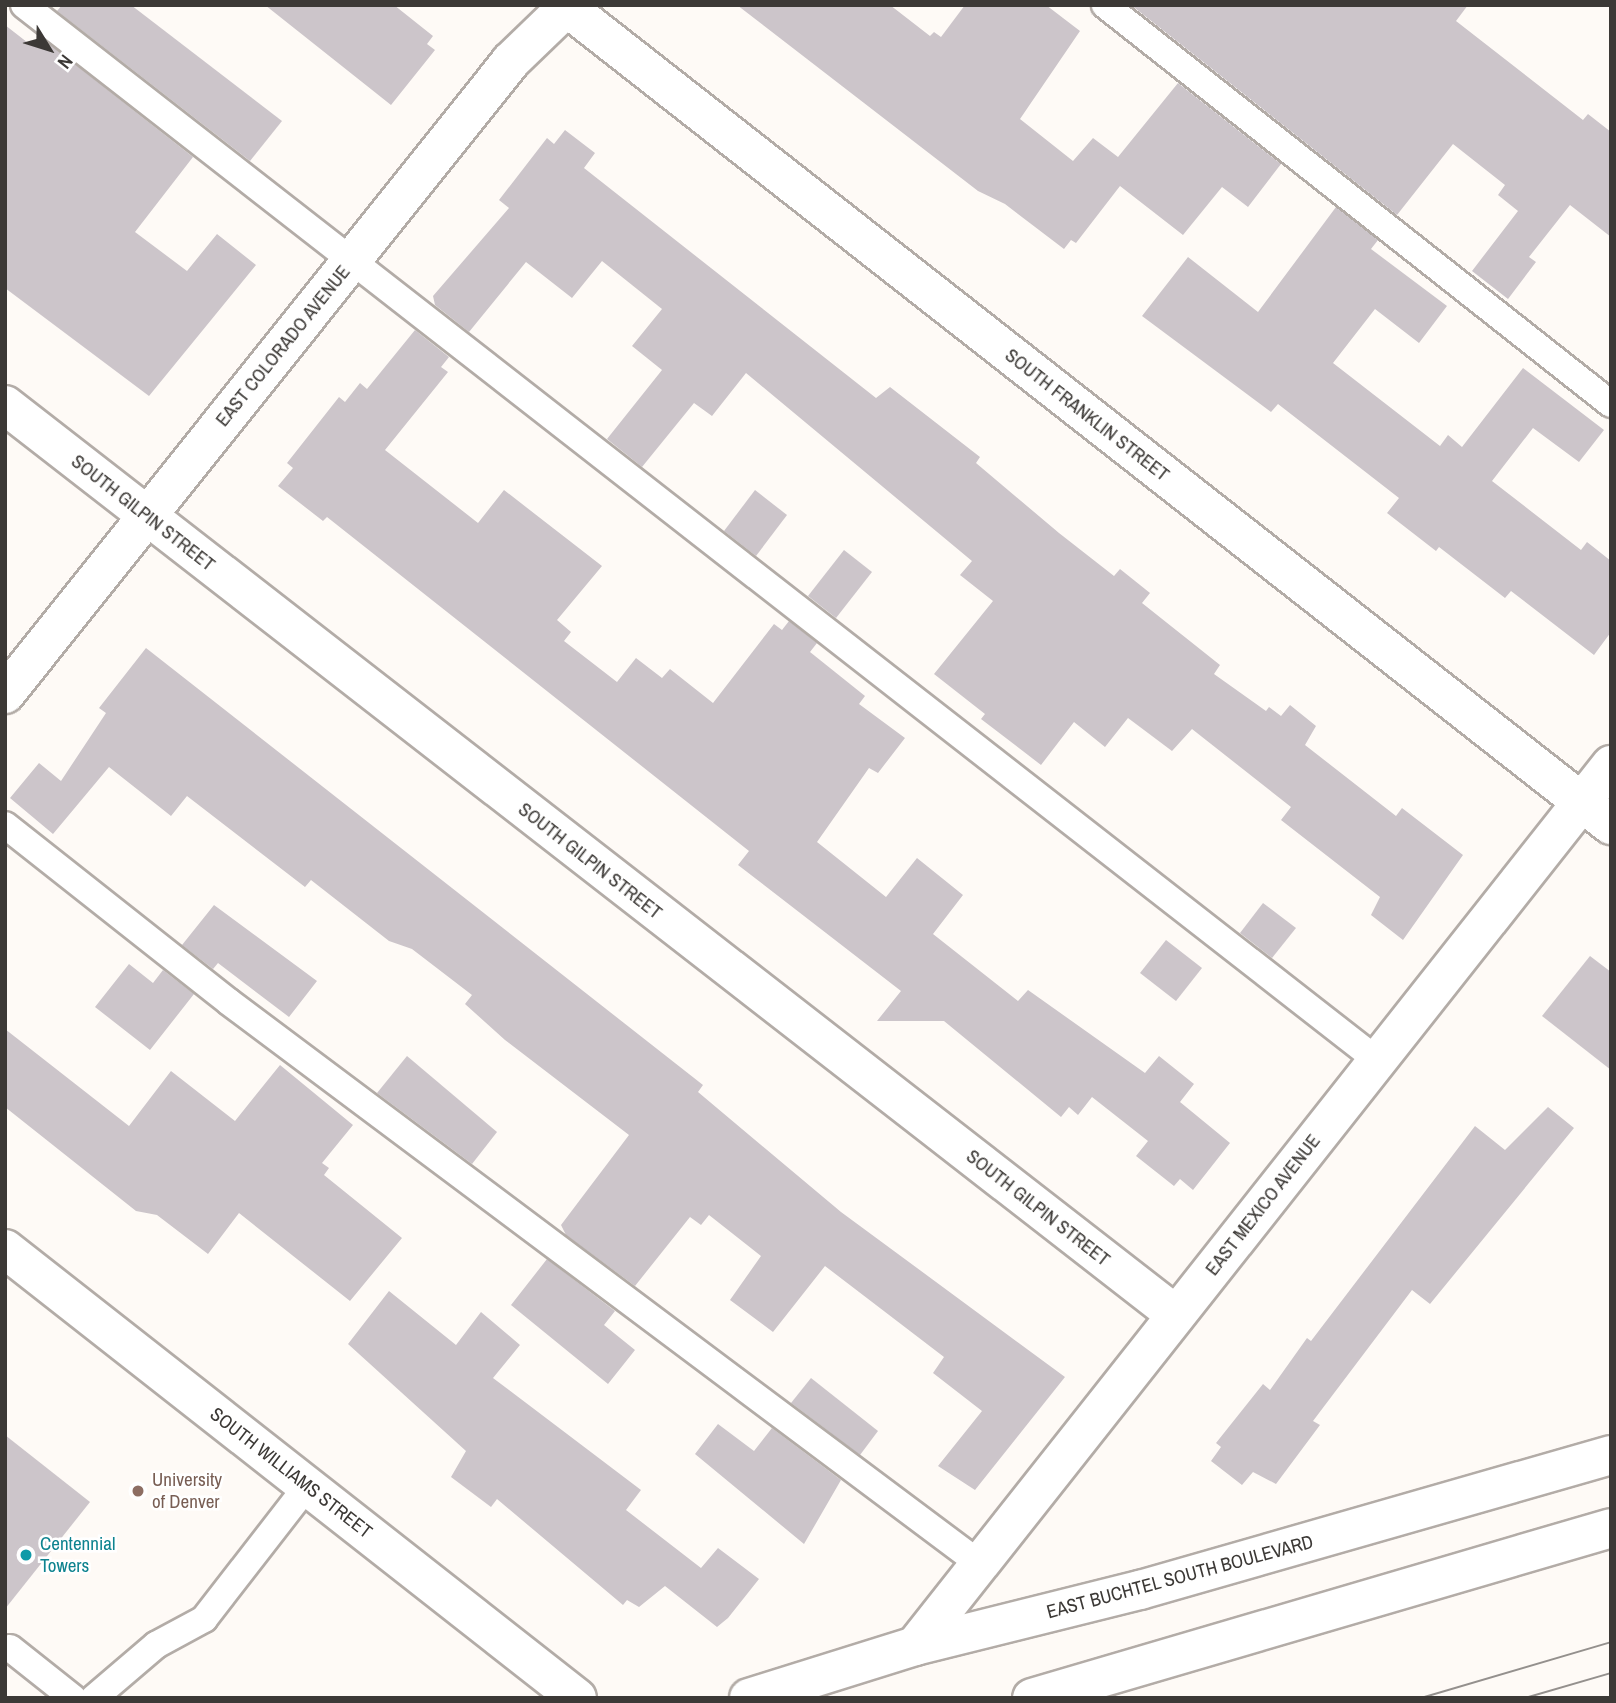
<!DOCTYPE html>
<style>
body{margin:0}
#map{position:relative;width:1616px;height:1703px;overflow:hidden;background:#fefaf6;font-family:"Archivo Narrow",sans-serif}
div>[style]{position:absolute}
.building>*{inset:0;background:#ccc5ca}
.roads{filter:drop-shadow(2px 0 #b3aca7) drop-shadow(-2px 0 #b3aca7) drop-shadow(0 2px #b3aca7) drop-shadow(0 -2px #b3aca7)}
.lane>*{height:26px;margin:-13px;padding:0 13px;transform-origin:13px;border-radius:13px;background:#fff}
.street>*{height:38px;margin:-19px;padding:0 19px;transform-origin:19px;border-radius:19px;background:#fff}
.secondary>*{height:38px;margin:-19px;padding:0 19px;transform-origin:19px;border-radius:19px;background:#fff}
.tram>*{height:2px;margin:-1px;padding:0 1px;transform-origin:1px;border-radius:1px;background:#94908d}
.dots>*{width:19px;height:19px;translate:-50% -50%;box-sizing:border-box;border:4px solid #fff;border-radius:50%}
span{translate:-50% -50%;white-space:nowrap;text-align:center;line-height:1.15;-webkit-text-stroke:5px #fff;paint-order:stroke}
.street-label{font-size:19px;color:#3c3936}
.education-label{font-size:19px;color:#785e54}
.left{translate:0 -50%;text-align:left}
.culture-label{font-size:19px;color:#0d838f}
.frame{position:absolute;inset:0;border:7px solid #3c3936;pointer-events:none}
.north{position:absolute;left:14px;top:14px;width:70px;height:70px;-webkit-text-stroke:5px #fff;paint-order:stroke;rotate:128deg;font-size:19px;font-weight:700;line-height:28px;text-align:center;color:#3c3936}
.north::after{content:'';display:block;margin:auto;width:24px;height:32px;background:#3c3936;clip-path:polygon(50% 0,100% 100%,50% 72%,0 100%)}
</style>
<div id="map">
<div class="building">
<i style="clip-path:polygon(62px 5px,131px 5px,282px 121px,250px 161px,57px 11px)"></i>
<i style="clip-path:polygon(265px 5px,394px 5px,433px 36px,427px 44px,435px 50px,391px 105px)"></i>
<i style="clip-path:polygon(737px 5px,890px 5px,930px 36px,934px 32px,941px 37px,965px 5px,1046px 5px,1080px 31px,1020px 119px,1073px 161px,1093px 138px,1118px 157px,1178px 83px,1281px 164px,1248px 207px,1222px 187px,1183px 235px,1120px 186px,1076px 243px,1071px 240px,1064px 249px,1005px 204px,978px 191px)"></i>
<i style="clip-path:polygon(1131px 5px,1468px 5px,1456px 21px,1583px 120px,1588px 114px,1611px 132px,1611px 237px,1570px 205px,1529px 257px,1536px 262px,1508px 299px,1472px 271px,1518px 211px,1498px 195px,1505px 185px,1453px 144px,1397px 215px)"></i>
<i style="clip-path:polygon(5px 25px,32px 46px,39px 36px,193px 157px,135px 232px,187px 271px,217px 234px,256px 265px,149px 396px,5px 288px)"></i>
<i style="clip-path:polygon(565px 130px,595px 153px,584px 168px,876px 398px,890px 387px,980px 457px,976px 463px,1059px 533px,1114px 576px,1120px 569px,1150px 593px,1142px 603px,1220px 665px,1214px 674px,1266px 711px,1269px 707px,1281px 716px,1290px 705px,1316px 726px,1305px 745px,1396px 816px,1402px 808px,1463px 855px,1403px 940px,1371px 915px,1380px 897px,1281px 820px,1291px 807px,1192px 729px,1172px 751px,1128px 718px,1105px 747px,1074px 722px,1041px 765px,981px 719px,985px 714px,934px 674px,993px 601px,960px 575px,972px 561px,746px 373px,712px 416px,694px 403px,642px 467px,607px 439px,662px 370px,632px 346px,662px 309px,602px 261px,572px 298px,526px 262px,469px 332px,435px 305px,433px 296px,509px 208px,499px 200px,547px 138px,554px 144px)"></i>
<i style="clip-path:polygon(1336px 207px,1378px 240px,1371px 249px,1447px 306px,1419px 343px,1375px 309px,1333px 363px,1440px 446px,1448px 435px,1462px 447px,1523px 368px,1604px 430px,1579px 462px,1533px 428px,1492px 481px,1581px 550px,1587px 542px,1611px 561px,1611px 632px,1594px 655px,1511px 591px,1505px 598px,1439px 547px,1436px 551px,1387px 513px,1399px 498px,1278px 404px,1271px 412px,1142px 316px,1188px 257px,1258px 312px)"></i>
<i style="clip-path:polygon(415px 330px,449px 357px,441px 367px,448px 372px,385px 450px,478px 523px,504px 490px,602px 566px,557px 620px,571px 632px,564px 641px,617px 682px,636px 658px,662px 678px,670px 669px,713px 703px,774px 624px,782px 630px,789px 621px,817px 643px,810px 652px,865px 696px,859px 704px,905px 738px,878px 773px,869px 768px,817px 842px,886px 897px,917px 858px,963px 895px,933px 934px,1018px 1001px,1028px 990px,1145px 1073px,1159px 1056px,1194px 1084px,1180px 1102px,1230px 1143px,1193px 1190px,1180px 1179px,1174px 1186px,1136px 1156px,1148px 1141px,1092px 1097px,1078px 1115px,1069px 1107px,1061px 1117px,944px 1021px,877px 1021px,901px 991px,738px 865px,749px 851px,327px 517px,323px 521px,278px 486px,293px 468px,287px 463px,339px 397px,345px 402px,360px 383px,367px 389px)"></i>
<i style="clip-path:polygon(755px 490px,787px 515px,756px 556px,724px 531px)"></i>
<i style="clip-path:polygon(844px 550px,872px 572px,836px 618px,808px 596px)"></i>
<i style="clip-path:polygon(146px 648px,703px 1085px,698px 1092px,841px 1212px,1065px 1377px,975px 1490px,938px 1466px,982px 1411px,933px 1373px,944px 1357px,825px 1266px,773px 1332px,730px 1300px,761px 1256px,709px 1215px,701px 1225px,690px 1217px,635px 1286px,566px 1235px,561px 1225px,629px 1135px,505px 1040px,465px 1004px,472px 995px,412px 949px,389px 941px,311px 880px,305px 887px,187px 796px,171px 816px,109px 767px,53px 834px,10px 798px,39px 763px,61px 781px,106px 713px,99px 708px)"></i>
<i style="clip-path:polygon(1263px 903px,1296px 928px,1272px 958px,1240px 933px)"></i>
<i style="clip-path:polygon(214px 905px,317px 981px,289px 1017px,218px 963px,213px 969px,182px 945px)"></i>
<i style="clip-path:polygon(1166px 940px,1202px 968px,1176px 1001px,1140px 973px)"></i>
<i style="clip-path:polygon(1590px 956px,1611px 972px,1611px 1070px,1542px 1016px)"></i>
<i style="clip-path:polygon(129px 964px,153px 983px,163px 970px,194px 994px,150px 1050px,95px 1007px)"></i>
<i style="clip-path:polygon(5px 1029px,129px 1126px,171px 1071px,235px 1121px,280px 1065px,353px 1125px,322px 1163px,329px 1168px,324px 1175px,402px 1238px,350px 1301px,239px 1213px,208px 1254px,157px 1215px,136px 1211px,5px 1107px)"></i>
<i style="clip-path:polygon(407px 1056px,497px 1132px,472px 1164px,377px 1093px)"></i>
<i style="clip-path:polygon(1548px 1107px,1574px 1128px,1430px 1304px,1412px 1290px,1313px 1421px,1320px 1425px,1276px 1484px,1253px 1472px,1242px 1485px,1211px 1461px,1221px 1447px,1216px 1443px,1263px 1384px,1270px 1390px,1307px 1338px,1311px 1341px,1475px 1126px,1505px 1150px)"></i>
<i style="clip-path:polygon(547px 1259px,615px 1311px,604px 1325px,635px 1350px,608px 1384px,511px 1305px)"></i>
<i style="clip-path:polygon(389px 1291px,456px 1345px,481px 1312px,520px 1345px,493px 1378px,641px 1490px,626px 1510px,701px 1568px,718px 1548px,759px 1579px,728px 1618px,717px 1627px,665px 1586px,639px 1607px,627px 1600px,623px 1605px,497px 1499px,491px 1507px,451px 1477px,466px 1451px,348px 1344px)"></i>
<i style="clip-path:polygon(811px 1378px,878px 1431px,860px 1455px,791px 1403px)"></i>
<i style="clip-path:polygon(718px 1424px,754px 1451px,772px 1428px,841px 1480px,804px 1544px,695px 1454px)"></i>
<i style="clip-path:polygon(5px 1435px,90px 1502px,5px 1609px)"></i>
</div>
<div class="roads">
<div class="lane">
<i style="left:24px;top:5px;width:1716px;rotate:37.95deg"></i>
<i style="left:1105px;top:5px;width:644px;rotate:38.26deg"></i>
<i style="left:5px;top:825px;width:285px;rotate:38.3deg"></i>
<i style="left:229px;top:1002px;width:938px;rotate:36.81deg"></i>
<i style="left:10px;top:1648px;width:80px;rotate:38.4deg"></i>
<i style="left:94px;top:1698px;width:82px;rotate:-40.5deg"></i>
<i style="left:156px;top:1645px;width:55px;rotate:-28.4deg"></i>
<i style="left:204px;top:1619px;width:168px;rotate:-52.2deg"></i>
</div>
<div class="street">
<i style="left:5px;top:405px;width:1483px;rotate:37.85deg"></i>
<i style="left:5px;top:694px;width:810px;rotate:-51.36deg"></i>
<i style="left:511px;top:61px;width:81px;rotate:-44deg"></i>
<i style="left:5px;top:1249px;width:727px;rotate:38.13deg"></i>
<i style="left:915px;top:1646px;width:1123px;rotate:-51.69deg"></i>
</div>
<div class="secondary">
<i style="left:564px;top:5px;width:1330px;rotate:38.07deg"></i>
<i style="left:749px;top:1698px;width:174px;rotate:-17.4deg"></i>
<i style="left:915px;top:1646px;width:232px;rotate:-14deg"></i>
<i style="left:1140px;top:1590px;width:490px;rotate:-16deg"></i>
<i style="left:1032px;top:1698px;width:603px;rotate:-16.36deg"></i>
</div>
</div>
<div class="tram">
<i style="left:1421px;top:1698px;width:198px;rotate:-16.4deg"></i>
<i style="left:1525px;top:1698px;width:90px;rotate:-16.2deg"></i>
</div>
<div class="dots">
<i style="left:138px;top:1491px;background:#8d6e63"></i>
<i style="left:26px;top:1555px;background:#0f9aa8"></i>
</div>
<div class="street-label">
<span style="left:283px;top:346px;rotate:-51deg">EAST COLORADO AVENUE</span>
<span style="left:1087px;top:415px;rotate:38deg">SOUTH FRANKLIN STREET</span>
<span style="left:143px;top:513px;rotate:38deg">SOUTH GILPIN STREET</span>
<span style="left:590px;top:861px;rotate:38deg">SOUTH GILPIN STREET</span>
<span style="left:1263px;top:1205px;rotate:-52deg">EAST MEXICO AVENUE</span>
<span style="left:1038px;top:1208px;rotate:38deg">SOUTH GILPIN STREET</span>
<span style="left:291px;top:1473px;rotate:38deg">SOUTH WILLIAMS STREET</span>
<span style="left:1180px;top:1577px;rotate:-15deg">EAST BUCHTEL SOUTH BOULEVARD</span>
</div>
<div class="education-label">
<span class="left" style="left:152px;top:1491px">University<br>of Denver</span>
</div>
<div class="culture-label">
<span class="left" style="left:40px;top:1555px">Centennial<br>Towers</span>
</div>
<div class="frame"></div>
<div class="north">N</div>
</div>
